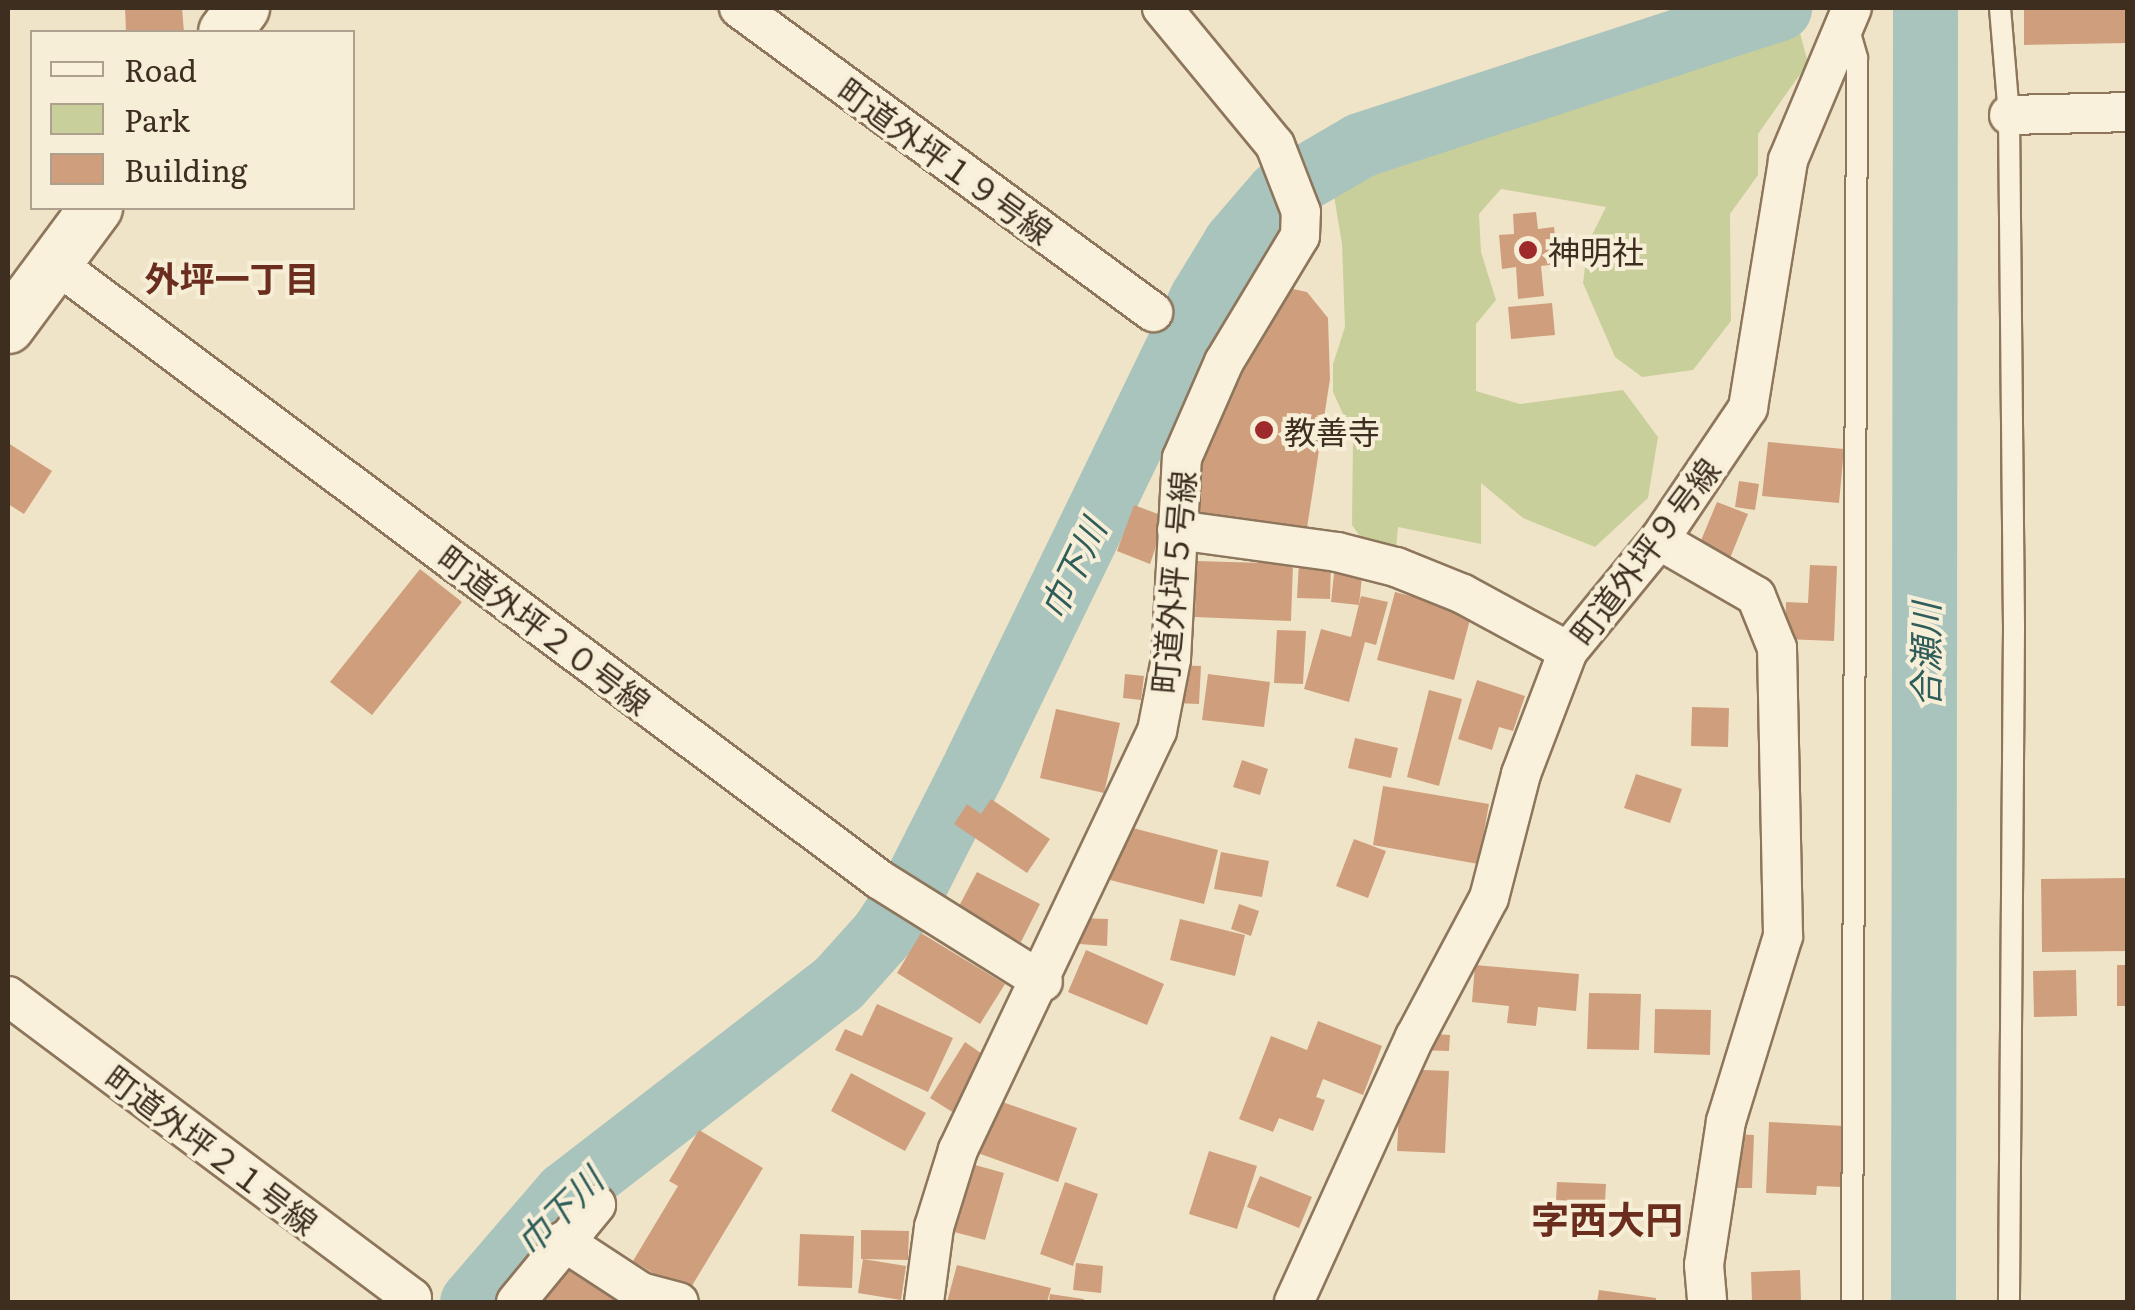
<!DOCTYPE html>
<meta charset="utf-8">
<style>
body{margin:0}
#map{position:relative;width:2135px;height:1310px;overflow:hidden;background:#f0e4c8;font-family:Literata,"Noto Sans JP",serif}
div>[style]{position:absolute}
.green>*{inset:0;background:#c9cf9b}
.river>*{height:65px;margin:-32.5px;padding:0 32.5px;transform-origin:32.5px;border-radius:32.5px;background:#a9c4bc}
.building>*{inset:0;background:#cf9f7d}
.roads{filter:drop-shadow(2px 0 #8d765c) drop-shadow(-2px 0 #8d765c) drop-shadow(0 2px #8d765c) drop-shadow(0 -2px #8d765c)}
.service>*{height:20px;margin:-10px;padding:0 10px;transform-origin:10px;border-radius:10px;background:#faf1dc}
.minor>*{height:38px;margin:-19px;padding:0 19px;transform-origin:19px;border-radius:19px;background:#faf1dc}
.secondary>*{height:52px;margin:-26px;padding:0 26px;transform-origin:26px;border-radius:26px;background:#faf1dc}
.dots>*{width:28px;height:28px;translate:-50% -50%;box-sizing:border-box;border:5px solid #f7eed8;border-radius:50%}
span{translate:-50% -50%;white-space:nowrap;text-align:center;line-height:1.15;-webkit-text-stroke:8px #f7eed8;paint-order:stroke}
.street-label{font-size:32px;color:#3d2e20}
.poi-label{font-size:32px;color:#3d2e20}
.left{translate:0 -50%;text-align:left}
.neighbourhood-label{font-size:35px;color:#6b2e1e;font-weight:700}
.water-label{font-size:35px;color:#2f5d5a;font-style:italic}
.quarter-label{font-size:38px;color:#6b2e1e;font-weight:700}
.frame{position:absolute;inset:0;border:10px solid #3d2e20;pointer-events:none}
.legend{position:absolute;left:30px;top:30px;width:325px;height:180px;box-sizing:border-box;background:#f7eed8;border:2px solid #ada18e;margin:0;padding:12px 18px;list-style:none;font-size:30px;color:#3d2e20}
.legend li{display:flex;align-items:center;gap:20px;height:50px}
.legend b{width:50px;border:2px solid #ada18e}
</style>
<div id="map">
<div class="green">
<i style="clip-path:polygon(1711px 8px,1772px 8px,1800px 33px,1808px 63px,1758px 134px,1758px 175px,1730px 214px,1731px 321px,1693px 370px,1642px 377px,1615px 357px,1583px 283px,1588px 243px,1606px 207px,1501px 189px,1479px 214px,1481px 252px,1496px 300px,1476px 324px,1476px 391px,1520px 404px,1623px 390px,1658px 437px,1648px 498px,1595px 547px,1523px 518px,1481px 483px,1481px 544px,1398px 527px,1395px 559px,1370px 551px,1352px 525px,1353px 436px,1333px 392px,1333px 364px,1345px 327px,1342px 244px,1327px 154px,1371px 123px,1527px 62px)"></i>
</div>
<div class="river">
<i style="left:472px;top:1302px;width:143px;rotate:-49.3deg"></i>
<i style="left:565px;top:1194px;width:345px;rotate:-37.7deg"></i>
<i style="left:838px;top:983px;width:66px;rotate:-48.1deg"></i>
<i style="left:882px;top:934px;width:58px;rotate:-56.3deg"></i>
<i style="left:914px;top:886px;width:138px;rotate:-63.2deg"></i>
<i style="left:976px;top:763px;width:516px;rotate:-64.13deg"></i>
<i style="left:1201px;top:299px;width:66px;rotate:-58.7deg"></i>
<i style="left:1235px;top:243px;width:66px;rotate:-49.3deg"></i>
<i style="left:1278px;top:193px;width:95px;rotate:-30.3deg"></i>
<i style="left:1360px;top:145px;width:441px;rotate:-18.1deg"></i>
<i style="left:1923px;top:1302px;width:1294px;rotate:-89.91deg"></i>
</div>
<div class="building">
<i style="clip-path:polygon(125px 8px,182px 8px,184px 32px,126px 32px)"></i>
<i style="clip-path:polygon(2024px 8px,2128px 8px,2128px 43px,2024px 45px)"></i>
<i style="clip-path:polygon(1536px 212px,1538px 229px,1554px 227px,1558px 264px,1541px 266px,1544px 296px,1518px 299px,1516px 267px,1502px 269px,1499px 235px,1514px 234px,1513px 214px)"></i>
<i style="clip-path:polygon(1279px 286px,1307px 292px,1328px 318px,1330px 379px,1305px 541px,1189px 524px,1198px 454px)"></i>
<i style="clip-path:polygon(1552px 303px,1555px 335px,1511px 339px,1508px 307px)"></i>
<i style="clip-path:polygon(1768px 442px,1844px 449px,1839px 503px,1762px 496px)"></i>
<i style="clip-path:polygon(8px 443px,52px 471px,24px 514px,8px 504px)"></i>
<i style="clip-path:polygon(1739px 481px,1759px 484px,1755px 510px,1735px 507px)"></i>
<i style="clip-path:polygon(1717px 502px,1748px 514px,1728px 563px,1697px 550px)"></i>
<i style="clip-path:polygon(1134px 505px,1166px 517px,1150px 564px,1117px 551px)"></i>
<i style="clip-path:polygon(1196px 561px,1293px 564px,1291px 621px,1195px 617px)"></i>
<i style="clip-path:polygon(1299px 561px,1331px 562px,1330px 599px,1297px 598px)"></i>
<i style="clip-path:polygon(1335px 564px,1363px 567px,1359px 605px,1331px 602px)"></i>
<i style="clip-path:polygon(1810px 565px,1837px 566px,1834px 641px,1785px 639px,1786px 602px,1808px 603px)"></i>
<i style="clip-path:polygon(420px 569px,462px 602px,372px 715px,330px 682px)"></i>
<i style="clip-path:polygon(1395px 592px,1472px 612px,1454px 680px,1377px 660px)"></i>
<i style="clip-path:polygon(1361px 596px,1388px 602px,1376px 645px,1365px 642px,1349px 702px,1304px 689px,1321px 629px,1351px 637px)"></i>
<i style="clip-path:polygon(1277px 630px,1306px 631px,1303px 684px,1274px 683px)"></i>
<i style="clip-path:polygon(1176px 665px,1201px 666px,1199px 704px,1173px 703px)"></i>
<i style="clip-path:polygon(1125px 674px,1144px 676px,1141px 700px,1123px 698px)"></i>
<i style="clip-path:polygon(1208px 674px,1270px 682px,1264px 727px,1202px 720px)"></i>
<i style="clip-path:polygon(1477px 680px,1525px 696px,1513px 731px,1499px 727px,1492px 750px,1458px 739px)"></i>
<i style="clip-path:polygon(1429px 690px,1462px 699px,1439px 786px,1407px 777px)"></i>
<i style="clip-path:polygon(1692px 707px,1729px 708px,1728px 747px,1691px 746px)"></i>
<i style="clip-path:polygon(1056px 709px,1120px 723px,1104px 793px,1040px 778px)"></i>
<i style="clip-path:polygon(1355px 738px,1398px 748px,1391px 778px,1348px 768px)"></i>
<i style="clip-path:polygon(1242px 760px,1268px 769px,1260px 795px,1233px 787px)"></i>
<i style="clip-path:polygon(1636px 774px,1682px 789px,1670px 823px,1624px 808px)"></i>
<i style="clip-path:polygon(1383px 786px,1489px 804px,1478px 864px,1373px 845px)"></i>
<i style="clip-path:polygon(991px 799px,1050px 839px,1027px 873px,954px 824px,967px 804px,981px 814px)"></i>
<i style="clip-path:polygon(1125px 826px,1218px 850px,1204px 904px,1110px 880px)"></i>
<i style="clip-path:polygon(1354px 839px,1386px 851px,1368px 898px,1336px 886px)"></i>
<i style="clip-path:polygon(1221px 852px,1269px 861px,1262px 897px,1214px 889px)"></i>
<i style="clip-path:polygon(977px 872px,1040px 904px,1021px 942px,957px 910px)"></i>
<i style="clip-path:polygon(2128px 878px,2128px 951px,2042px 952px,2041px 879px)"></i>
<i style="clip-path:polygon(1239px 904px,1259px 911px,1251px 936px,1231px 929px)"></i>
<i style="clip-path:polygon(1080px 918px,1108px 919px,1107px 946px,1079px 944px)"></i>
<i style="clip-path:polygon(1180px 919px,1245px 935px,1235px 976px,1170px 960px)"></i>
<i style="clip-path:polygon(921px 933px,1005px 984px,980px 1024px,897px 973px)"></i>
<i style="clip-path:polygon(1086px 950px,1164px 984px,1147px 1025px,1068px 992px)"></i>
<i style="clip-path:polygon(1475px 965px,1579px 974px,1576px 1011px,1538px 1007px,1536px 1026px,1507px 1023px,1509px 1006px,1472px 1002px)"></i>
<i style="clip-path:polygon(2117px 965px,2128px 965px,2128px 1006px,2117px 1006px)"></i>
<i style="clip-path:polygon(2076px 970px,2077px 1016px,2034px 1017px,2033px 971px)"></i>
<i style="clip-path:polygon(1589px 993px,1641px 994px,1639px 1050px,1587px 1049px)"></i>
<i style="clip-path:polygon(877px 1004px,953px 1038px,928px 1092px,835px 1050px,845px 1029px,862px 1036px)"></i>
<i style="clip-path:polygon(1655px 1009px,1711px 1010px,1710px 1055px,1654px 1053px)"></i>
<i style="clip-path:polygon(1318px 1021px,1382px 1046px,1363px 1095px,1323px 1079px,1316px 1097px,1325px 1100px,1313px 1131px,1279px 1118px,1273px 1132px,1239px 1119px,1271px 1036px,1307px 1050px)"></i>
<i style="clip-path:polygon(1419px 1033px,1450px 1035px,1449px 1051px,1419px 1050px)"></i>
<i style="clip-path:polygon(965px 1042px,988px 1058px,954px 1113px,930px 1098px)"></i>
<i style="clip-path:polygon(1401px 1069px,1449px 1071px,1445px 1153px,1397px 1151px)"></i>
<i style="clip-path:polygon(851px 1073px,926px 1113px,905px 1151px,831px 1111px)"></i>
<i style="clip-path:polygon(994px 1099px,1077px 1128px,1058px 1182px,975px 1152px)"></i>
<i style="clip-path:polygon(1769px 1122px,1845px 1126px,1842px 1187px,1817px 1186px,1816px 1195px,1766px 1193px)"></i>
<i style="clip-path:polygon(699px 1130px,763px 1168px,687px 1294px,633px 1261px,678px 1186px,669px 1181px)"></i>
<i style="clip-path:polygon(1732px 1134px,1754px 1135px,1752px 1188px,1730px 1188px)"></i>
<i style="clip-path:polygon(1209px 1151px,1257px 1166px,1237px 1229px,1189px 1214px)"></i>
<i style="clip-path:polygon(968px 1163px,1004px 1173px,985px 1240px,950px 1231px)"></i>
<i style="clip-path:polygon(1260px 1176px,1312px 1197px,1299px 1228px,1247px 1207px)"></i>
<i style="clip-path:polygon(1065px 1182px,1098px 1194px,1073px 1266px,1040px 1254px)"></i>
<i style="clip-path:polygon(1557px 1182px,1606px 1184px,1605px 1202px,1556px 1200px)"></i>
<i style="clip-path:polygon(861px 1230px,909px 1231px,908px 1260px,861px 1259px)"></i>
<i style="clip-path:polygon(800px 1234px,854px 1236px,852px 1288px,798px 1286px)"></i>
<i style="clip-path:polygon(863px 1259px,906px 1266px,901px 1300px,858px 1293px)"></i>
<i style="clip-path:polygon(569px 1263px,620px 1302px,537px 1302px)"></i>
<i style="clip-path:polygon(1076px 1263px,1103px 1266px,1101px 1293px,1073px 1290px)"></i>
<i style="clip-path:polygon(957px 1265px,1051px 1288px,1047px 1302px,947px 1302px)"></i>
<i style="clip-path:polygon(1800px 1270px,1801px 1302px,1752px 1302px,1751px 1272px)"></i>
<i style="clip-path:polygon(1599px 1290px,1656px 1298px,1656px 1302px,1597px 1302px)"></i>
<i style="clip-path:polygon(1050px 1294px,1084px 1299px,1084px 1302px,1049px 1302px)"></i>
</div>
<div class="roads">
<div class="service">
<i style="left:2000px;top:8px;width:107px;rotate:85.2deg"></i>
<i style="left:2009px;top:115px;width:514px;rotate:89.44deg"></i>
<i style="left:2014px;top:629px;width:673px;rotate:90.43deg"></i>
<i style="left:1848px;top:26px;width:33px;rotate:74deg"></i>
<i style="left:1857px;top:58px;width:1244px;rotate:90.23deg"></i>
</div>
<div class="minor">
<i style="left:739px;top:8px;width:514px;rotate:36.29deg"></i>
<i style="left:2009px;top:115px;width:119px;rotate:-1.4deg"></i>
<i style="left:55px;top:263px;width:1030px;rotate:36.79deg"></i>
<i style="left:880px;top:880px;width:192px;rotate:32deg"></i>
<i style="left:1177px;top:530px;width:162px;rotate:7.8deg"></i>
<i style="left:1337px;top:552px;width:61px;rotate:14.3deg"></i>
<i style="left:1396px;top:567px;width:72px;rotate:21.9deg"></i>
<i style="left:1463px;top:594px;width:119px;rotate:28.5deg"></i>
<i style="left:1659px;top:540px;width:112px;rotate:30deg"></i>
<i style="left:1756px;top:596px;width:56px;rotate:68deg"></i>
<i style="left:1777px;top:648px;width:288px;rotate:88.8deg"></i>
<i style="left:1783px;top:936px;width:194px;rotate:107.1deg"></i>
<i style="left:1726px;top:1121px;width:146px;rotate:98.7deg"></i>
<i style="left:1704px;top:1265px;width:37px;rotate:85deg"></i>
<i style="left:8px;top:996px;width:504px;rotate:36.78deg"></i>
<i style="left:412px;top:1298px;width:5px;rotate:127deg"></i>
<i style="left:563px;top:1241px;width:93px;rotate:33.2deg"></i>
<i style="left:641px;top:1292px;width:39px;rotate:15deg"></i>
<i style="left:516px;top:1302px;width:126px;rotate:-50.5deg"></i>
<i style="left:924px;top:1302px;width:76px;rotate:-82.4deg"></i>
<i style="left:934px;top:1227px;width:81px;rotate:-72.7deg"></i>
<i style="left:958px;top:1150px;width:464px;rotate:-64.6deg"></i>
<i style="left:1157px;top:731px;width:73px;rotate:-79deg"></i>
<i style="left:1171px;top:659px;width:201px;rotate:-86.9deg"></i>
<i style="left:1182px;top:458px;width:105px;rotate:-66.4deg"></i>
<i style="left:1224px;top:362px;width:147px;rotate:-58.9deg"></i>
<i style="left:1300px;top:236px;width:24px;rotate:-88deg"></i>
<i style="left:1301px;top:212px;width:72px;rotate:-111.2deg"></i>
<i style="left:1275px;top:145px;width:178px;rotate:-129.5deg"></i>
<i style="left:1294px;top:1302px;width:291px;rotate:-65.5deg"></i>
<i style="left:1415px;top:1037px;width:157px;rotate:-62deg"></i>
<i style="left:1489px;top:898px;width:128px;rotate:-75.5deg"></i>
<i style="left:1521px;top:774px;width:132px;rotate:-69.1deg"></i>
<i style="left:1568px;top:651px;width:144px;rotate:-50.7deg"></i>
<i style="left:1659px;top:540px;width:159px;rotate:-56deg"></i>
<i style="left:1748px;top:408px;width:251px;rotate:-80.8deg"></i>
<i style="left:1788px;top:160px;width:165px;rotate:-67.2deg"></i>
</div>
<div class="secondary">
<i style="left:225px;top:32px;width:30px;rotate:-53deg"></i>
<i style="left:8px;top:327px;width:148px;rotate:-53.5deg"></i>
</div>
</div>
<div class="dots">
<i style="left:1528px;top:250px;background:#9e2a2b"></i>
<i style="left:1264px;top:430px;background:#9e2a2b"></i>
</div>
<div class="street-label">
<span style="left:946px;top:160px;rotate:36deg">町道外坪１９号線</span>
<span style="left:1644px;top:551px;rotate:-53deg">町道外坪９号線</span>
<span style="left:1172px;top:582px;rotate:-85deg">町道外坪５号線</span>
<span style="left:545px;top:629px;rotate:37deg">町道外坪２０号線</span>
<span style="left:212px;top:1149px;rotate:37deg">町道外坪２１号線</span>
</div>
<div class="poi-label">
<span class="left" style="left:1548px;top:250px">神明社</span>
<span class="left" style="left:1284px;top:430px">教善寺</span>
</div>
<div class="neighbourhood-label">
<span style="left:232px;top:277px">外坪一丁目</span>
</div>
<div class="water-label">
<span style="left:1071px;top:568px;rotate:-64deg">巾下川</span>
<span style="left:1924px;top:655px;rotate:-90deg">合瀬川</span>
<span style="left:558px;top:1210px;rotate:-45deg">巾下川</span>
</div>
<div class="quarter-label">
<span style="left:1607px;top:1218px">字西大円</span>
</div>
<div class="frame"></div>
<ul class="legend">
<li><b style="height:12px;background:#faf1dc"></b>Road</li>
<li><b style="height:28px;background:#c9cf9b"></b>Park</li>
<li><b style="height:28px;background:#cf9f7d"></b>Building</li>
</ul>
</div>
